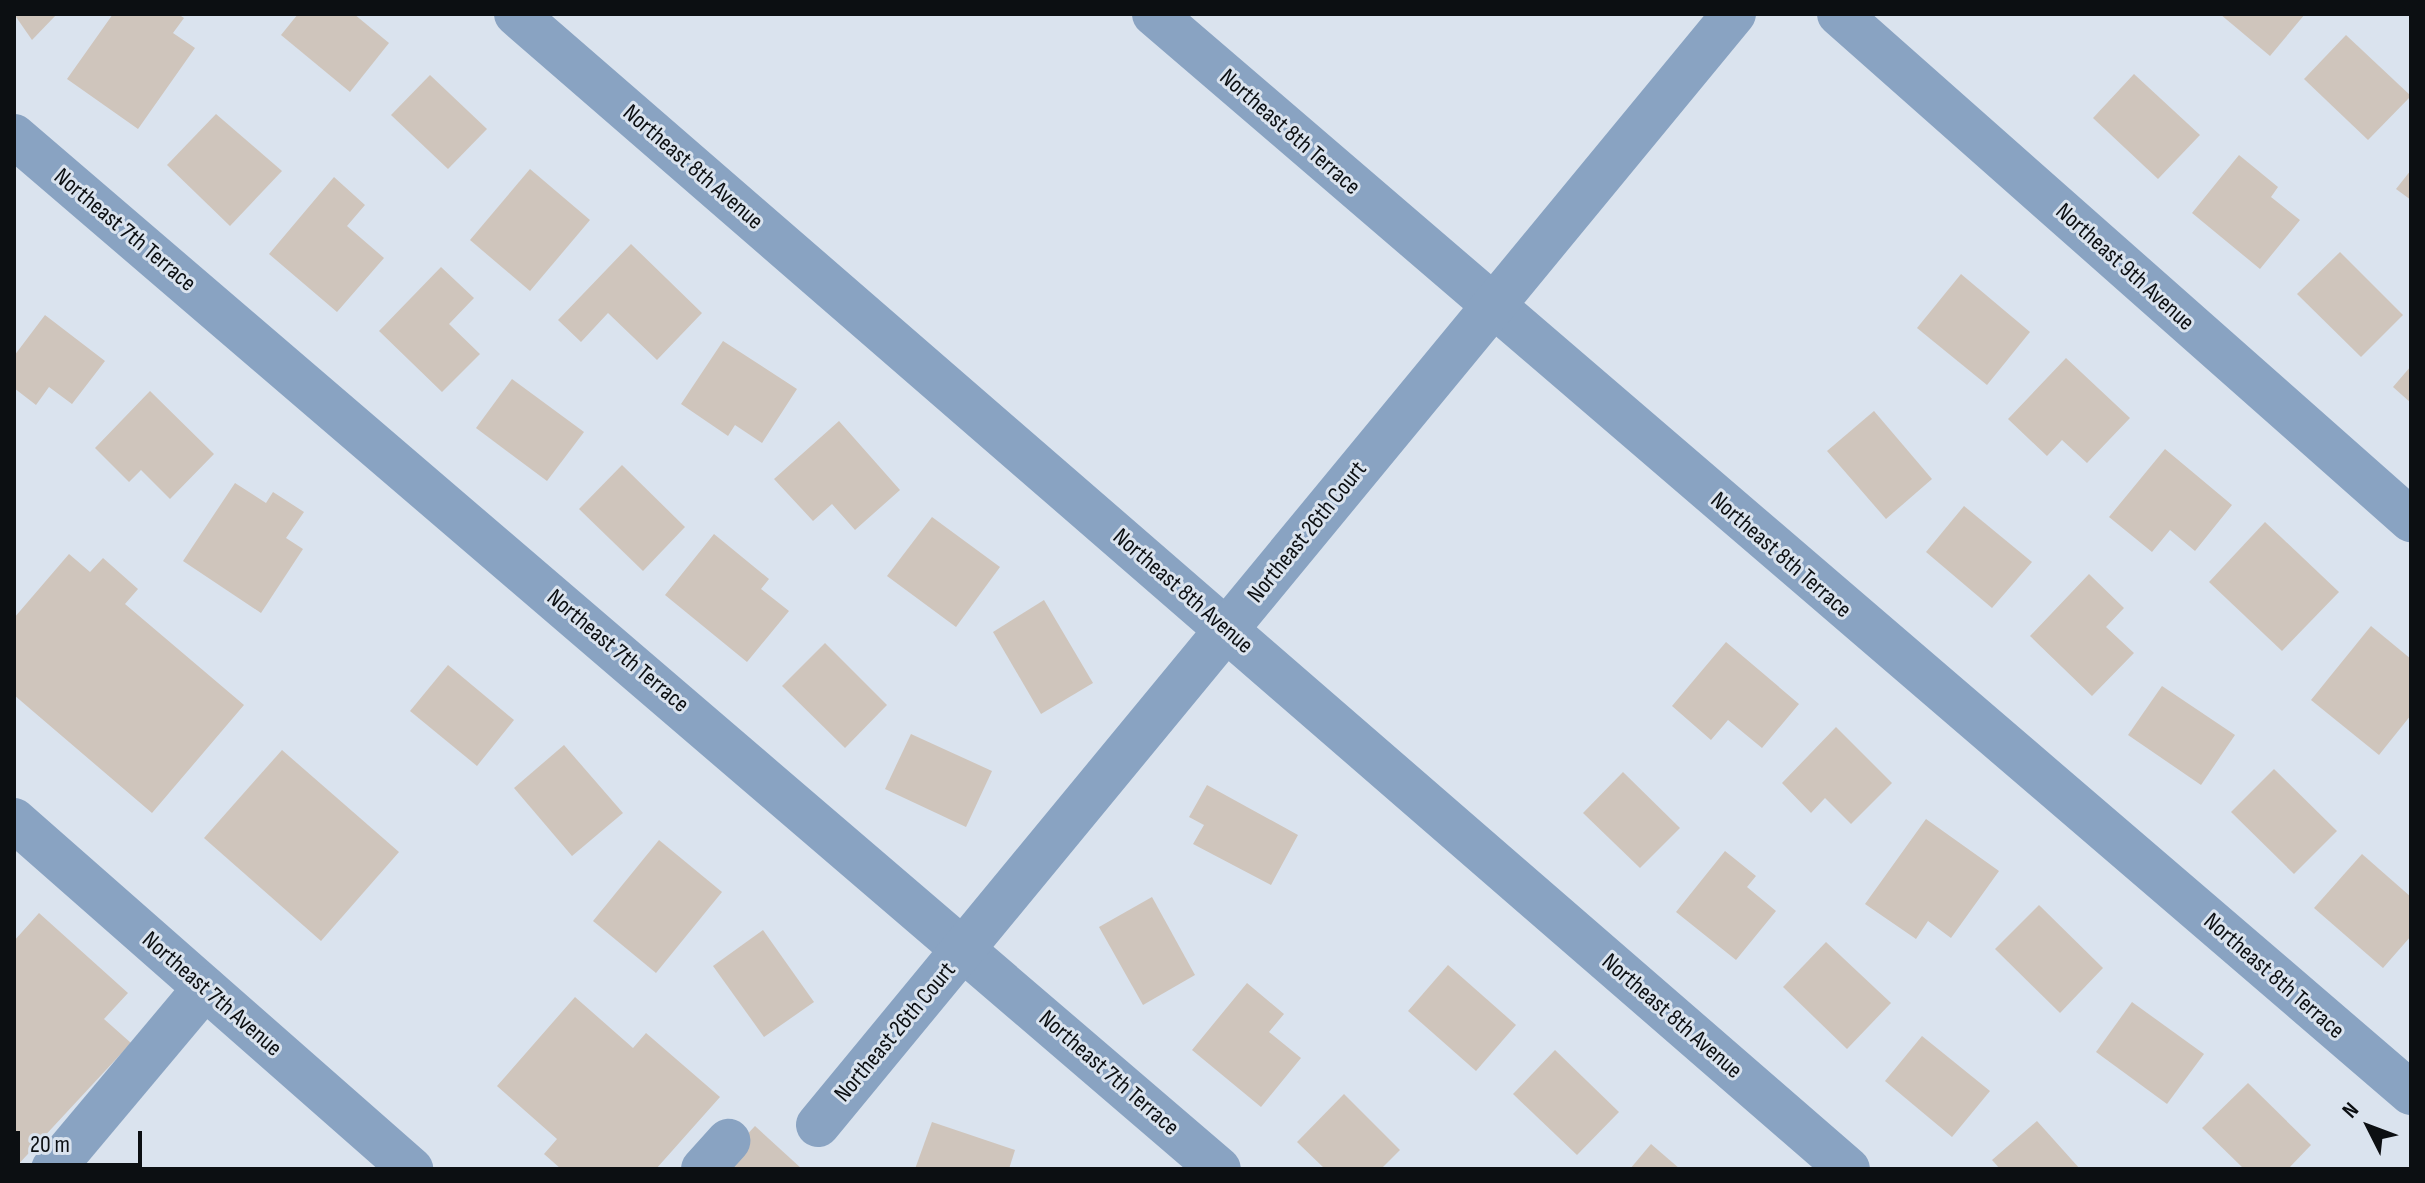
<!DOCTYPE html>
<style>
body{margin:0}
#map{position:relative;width:2425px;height:1183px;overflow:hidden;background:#dae3ee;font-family:"Sofia Sans Condensed",sans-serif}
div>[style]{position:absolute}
.building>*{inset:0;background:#cfc5bc}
.minor>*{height:44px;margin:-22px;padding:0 22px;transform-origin:22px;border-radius:22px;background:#89a3c2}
span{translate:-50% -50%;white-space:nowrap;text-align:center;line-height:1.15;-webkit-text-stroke:6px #dae3ee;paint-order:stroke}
.street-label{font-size:24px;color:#0c0f12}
.frame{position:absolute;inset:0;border:16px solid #0c0f12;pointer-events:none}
.north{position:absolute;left:2329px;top:1087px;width:80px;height:80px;-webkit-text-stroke:6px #dae3ee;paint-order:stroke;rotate:312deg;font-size:22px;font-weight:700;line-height:32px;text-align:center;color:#0c0f12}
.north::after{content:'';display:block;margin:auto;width:28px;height:36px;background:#0c0f12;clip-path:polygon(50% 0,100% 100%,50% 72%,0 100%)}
.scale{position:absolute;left:16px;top:1131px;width:126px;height:36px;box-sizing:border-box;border:4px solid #0c0f12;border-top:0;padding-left:10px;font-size:24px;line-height:28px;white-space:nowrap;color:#0c0f12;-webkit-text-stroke:6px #dae3ee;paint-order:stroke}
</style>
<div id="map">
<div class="building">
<i style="clip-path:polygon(14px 14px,57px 14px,32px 40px)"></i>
<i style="clip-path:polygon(113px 14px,178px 14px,184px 18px,173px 33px,195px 48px,138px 129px,67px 79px)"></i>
<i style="clip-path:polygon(298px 14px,354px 14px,389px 43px,350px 92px,281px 35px)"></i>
<i style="clip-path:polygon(2220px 14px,2305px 14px,2270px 56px)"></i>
<i style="clip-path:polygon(2346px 35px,2411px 96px,2368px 140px,2304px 79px)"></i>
<i style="clip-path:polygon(2134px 74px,2200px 135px,2158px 179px,2093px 118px)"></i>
<i style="clip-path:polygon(430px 75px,487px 129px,448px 169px,391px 115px)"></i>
<i style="clip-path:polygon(216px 114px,282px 171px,230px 226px,167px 165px)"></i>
<i style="clip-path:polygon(2239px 155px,2278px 187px,2271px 197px,2300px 220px,2260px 269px,2192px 213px)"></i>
<i style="clip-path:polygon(530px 169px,590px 220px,530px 291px,470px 240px)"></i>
<i style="clip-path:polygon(2411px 170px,2411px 200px,2396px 189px)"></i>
<i style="clip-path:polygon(334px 177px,365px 205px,347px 226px,384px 258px,337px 312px,269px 254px)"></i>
<i style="clip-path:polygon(631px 244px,702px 313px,657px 360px,608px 313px,581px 342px,558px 320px)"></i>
<i style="clip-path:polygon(2340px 252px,2403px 315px,2361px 357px,2297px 294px)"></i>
<i style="clip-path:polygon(441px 267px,474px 298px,449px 324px,480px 354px,442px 392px,379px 331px)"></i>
<i style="clip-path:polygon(1961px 274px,2030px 332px,1987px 385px,1917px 328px)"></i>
<i style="clip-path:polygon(45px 315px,105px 361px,72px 404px,49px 387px,36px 405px,14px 388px,14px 356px)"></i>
<i style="clip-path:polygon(723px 341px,797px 389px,762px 443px,735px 425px,728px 436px,681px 404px)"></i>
<i style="clip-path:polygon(2066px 358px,2130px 418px,2087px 463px,2062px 440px,2047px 456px,2008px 419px)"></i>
<i style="clip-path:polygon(2411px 366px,2411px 403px,2393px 387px)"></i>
<i style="clip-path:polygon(512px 379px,584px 432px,547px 481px,476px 428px)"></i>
<i style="clip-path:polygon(150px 391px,214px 454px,170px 499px,141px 470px,129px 482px,95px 448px)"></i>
<i style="clip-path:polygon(1874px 411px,1932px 479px,1886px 519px,1827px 451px)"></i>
<i style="clip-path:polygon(839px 421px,900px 490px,855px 530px,832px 504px,813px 521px,774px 479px)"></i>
<i style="clip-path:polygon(2165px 449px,2232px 505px,2195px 551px,2170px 530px,2152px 552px,2109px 517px)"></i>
<i style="clip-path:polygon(622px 465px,685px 527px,643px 571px,579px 509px)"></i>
<i style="clip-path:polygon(235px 483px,266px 503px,273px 492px,304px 512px,286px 538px,303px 549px,261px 613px,183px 561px)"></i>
<i style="clip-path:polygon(1964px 506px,2032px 562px,1992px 608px,1926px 552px)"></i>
<i style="clip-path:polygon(932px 517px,1000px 567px,956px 627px,887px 576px)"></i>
<i style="clip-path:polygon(2265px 522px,2339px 592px,2282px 651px,2209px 582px)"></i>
<i style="clip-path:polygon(714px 534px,769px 579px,761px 589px,789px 611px,747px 662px,665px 595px)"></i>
<i style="clip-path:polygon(69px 554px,90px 572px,103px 558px,138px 589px,125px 604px,244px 705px,152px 813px,14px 695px,14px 618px)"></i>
<i style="clip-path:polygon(2089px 574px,2124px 608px,2106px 627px,2134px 653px,2092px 696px,2030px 636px)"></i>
<i style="clip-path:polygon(1044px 600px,1093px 683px,1041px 714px,993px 632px)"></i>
<i style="clip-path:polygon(2371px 626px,2411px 659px,2411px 715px,2379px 755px,2311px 700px)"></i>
<i style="clip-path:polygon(1726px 642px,1799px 704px,1762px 748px,1728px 720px,1711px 740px,1672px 706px)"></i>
<i style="clip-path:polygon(825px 643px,887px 705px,845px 748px,782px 686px)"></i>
<i style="clip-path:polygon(448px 665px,514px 720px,477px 766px,410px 711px)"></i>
<i style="clip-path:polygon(2162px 686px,2235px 735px,2201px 785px,2128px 735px)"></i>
<i style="clip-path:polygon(1836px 727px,1892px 783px,1851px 824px,1825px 798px,1811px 813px,1782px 783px)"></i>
<i style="clip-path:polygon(911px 734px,992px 771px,966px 827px,885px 789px)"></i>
<i style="clip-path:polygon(564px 745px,623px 813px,572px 856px,514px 788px)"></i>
<i style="clip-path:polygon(282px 750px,399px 852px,321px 941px,204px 838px)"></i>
<i style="clip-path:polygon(2274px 769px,2337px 831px,2294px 874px,2231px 812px)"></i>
<i style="clip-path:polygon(1623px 772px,1680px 828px,1640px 868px,1583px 813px)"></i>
<i style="clip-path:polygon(1207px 785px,1298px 835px,1271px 885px,1193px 844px,1204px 825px,1189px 817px)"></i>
<i style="clip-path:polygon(1926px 819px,1999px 871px,1951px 938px,1928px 921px,1916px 939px,1865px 904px)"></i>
<i style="clip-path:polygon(659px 840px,722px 892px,656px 973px,593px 921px)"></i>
<i style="clip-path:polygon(1725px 851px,1756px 876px,1747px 887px,1776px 911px,1736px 960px,1676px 912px)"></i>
<i style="clip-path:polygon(2362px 854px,2411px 897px,2411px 936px,2383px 968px,2314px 908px)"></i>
<i style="clip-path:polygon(1152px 897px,1195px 975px,1143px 1005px,1099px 927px)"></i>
<i style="clip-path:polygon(2039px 905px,2103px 968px,2060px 1013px,1995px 949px)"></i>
<i style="clip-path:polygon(39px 913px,128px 993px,104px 1019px,131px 1043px,14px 1169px,14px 941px)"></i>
<i style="clip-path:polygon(763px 930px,814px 1002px,764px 1037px,713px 966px)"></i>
<i style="clip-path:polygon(1826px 942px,1891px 1003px,1847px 1049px,1783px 987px)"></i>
<i style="clip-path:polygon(1448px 965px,1516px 1025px,1476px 1071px,1408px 1011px)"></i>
<i style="clip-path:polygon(1247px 983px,1284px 1014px,1269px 1032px,1301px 1058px,1261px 1107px,1192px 1050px)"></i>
<i style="clip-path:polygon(575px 997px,633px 1048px,646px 1033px,720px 1097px,656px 1169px,561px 1169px,544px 1154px,557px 1139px,497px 1086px)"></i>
<i style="clip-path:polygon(2132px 1002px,2204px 1054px,2167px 1104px,2096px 1052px)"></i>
<i style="clip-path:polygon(1922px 1036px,1990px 1091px,1952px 1137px,1885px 1081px)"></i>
<i style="clip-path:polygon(1555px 1050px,1619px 1112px,1577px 1155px,1513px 1094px)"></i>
<i style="clip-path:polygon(2248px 1083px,2311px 1145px,2288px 1169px,2244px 1169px,2202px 1128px)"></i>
<i style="clip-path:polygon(1344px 1094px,1400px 1150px,1381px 1169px,1325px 1169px,1297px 1142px)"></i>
<i style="clip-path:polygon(2037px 1121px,2080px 1169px,2000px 1169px,1992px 1160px)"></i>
<i style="clip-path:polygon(932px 1122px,1015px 1150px,1009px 1169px,915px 1169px)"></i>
<i style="clip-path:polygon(755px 1126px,802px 1169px,715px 1169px)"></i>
<i style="clip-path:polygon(1651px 1144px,1680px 1169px,1630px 1169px)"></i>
</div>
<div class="minor">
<i style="left:516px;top:14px;width:1763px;rotate:40.93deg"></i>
<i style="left:1154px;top:14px;width:1657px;rotate:40.64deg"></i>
<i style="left:1839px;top:14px;width:764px;rotate:41.5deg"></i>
<i style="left:14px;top:136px;width:1587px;rotate:40.61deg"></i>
<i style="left:14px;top:820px;width:529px;rotate:41.32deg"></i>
<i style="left:818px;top:1125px;width:1440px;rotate:-50.5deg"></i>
<i style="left:53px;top:1169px;width:236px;rotate:-50deg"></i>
<i style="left:703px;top:1169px;width:38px;rotate:-48deg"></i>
</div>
<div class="street-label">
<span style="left:1290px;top:132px;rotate:41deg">Northeast 8th Terrace</span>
<span style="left:693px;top:167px;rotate:41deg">Northeast 8th Avenue</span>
<span style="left:125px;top:230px;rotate:40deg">Northeast 7th Terrace</span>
<span style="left:2125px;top:267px;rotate:42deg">Northeast 9th Avenue</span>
<span style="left:1307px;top:532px;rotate:-51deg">Northeast 26th Court</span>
<span style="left:1781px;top:555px;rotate:41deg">Northeast 8th Terrace</span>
<span style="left:1183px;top:591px;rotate:41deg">Northeast 8th Avenue</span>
<span style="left:618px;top:651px;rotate:40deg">Northeast 7th Terrace</span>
<span style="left:2274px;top:976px;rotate:41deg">Northeast 8th Terrace</span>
<span style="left:212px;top:994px;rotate:41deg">Northeast 7th Avenue</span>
<span style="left:1672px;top:1016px;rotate:41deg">Northeast 8th Avenue</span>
<span style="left:895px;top:1032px;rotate:-50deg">Northeast 26th Court</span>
<span style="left:1109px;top:1073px;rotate:41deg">Northeast 7th Terrace</span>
</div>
<div class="frame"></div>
<div class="north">N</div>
<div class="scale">20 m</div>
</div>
